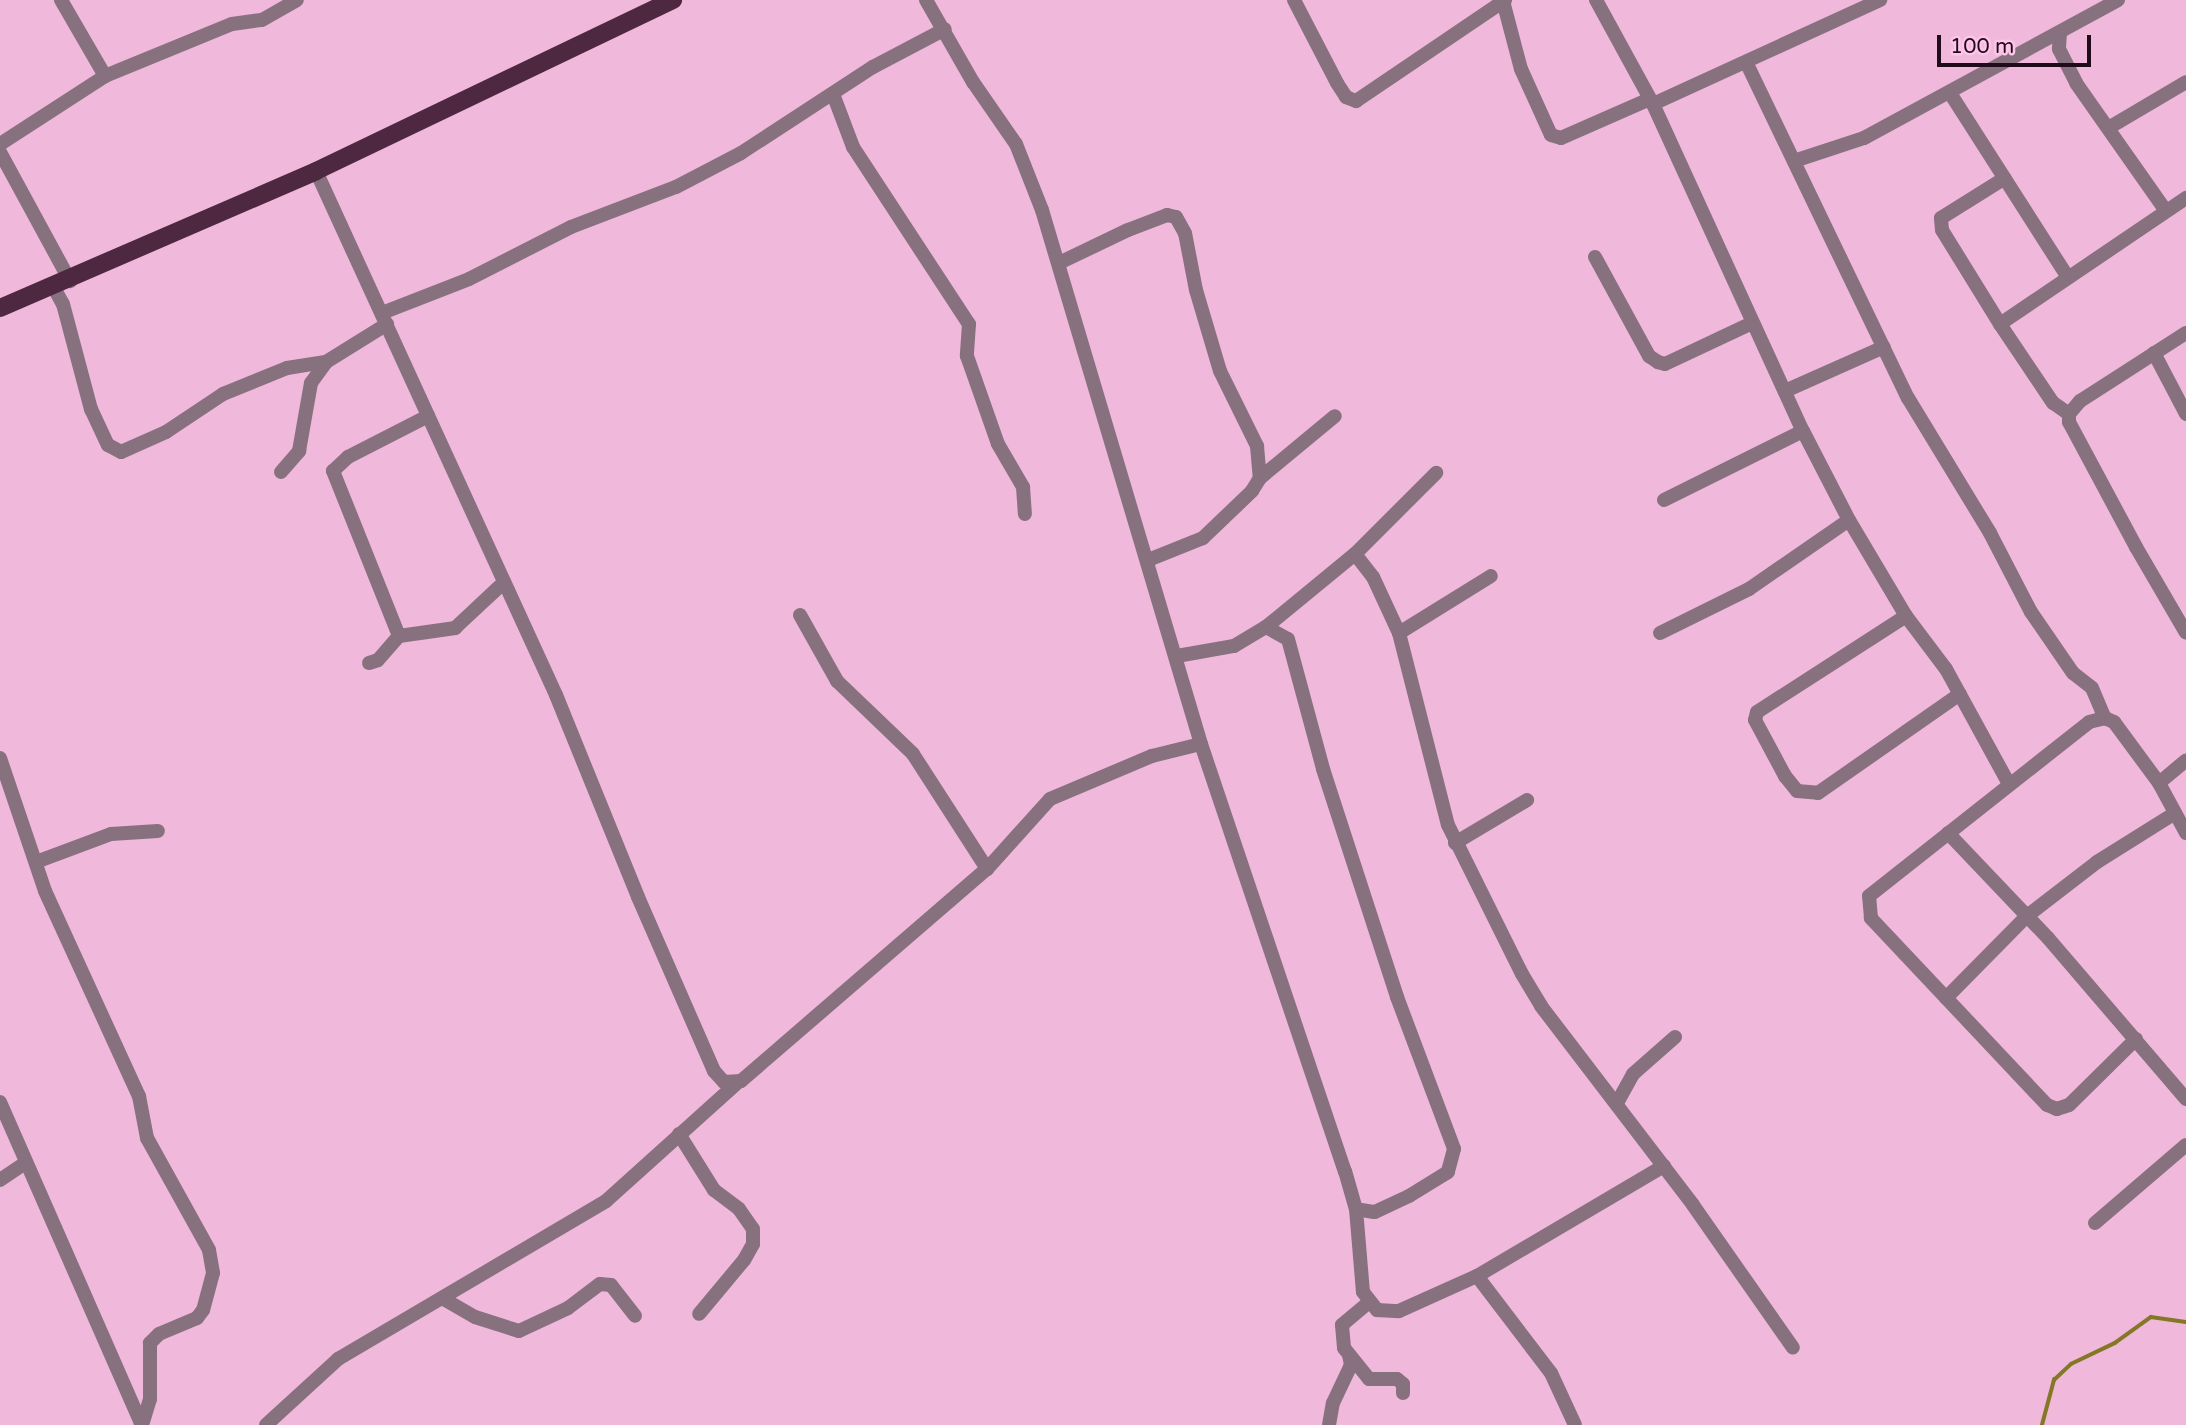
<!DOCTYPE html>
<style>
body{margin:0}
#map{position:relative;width:2186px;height:1425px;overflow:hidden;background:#f0b8db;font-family:"Varela Round",sans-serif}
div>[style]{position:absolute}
.stream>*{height:3.5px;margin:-1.75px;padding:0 1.75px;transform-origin:1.75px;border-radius:1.75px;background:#847826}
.minor>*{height:14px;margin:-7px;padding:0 7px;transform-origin:7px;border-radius:7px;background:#88717f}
.major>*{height:18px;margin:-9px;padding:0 9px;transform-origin:9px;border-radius:9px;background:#4e2841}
span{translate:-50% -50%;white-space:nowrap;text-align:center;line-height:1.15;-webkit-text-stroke:5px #fec4e9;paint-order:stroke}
.scale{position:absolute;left:1937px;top:35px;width:154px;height:32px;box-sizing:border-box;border:4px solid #1f0b19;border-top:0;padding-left:9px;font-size:21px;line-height:24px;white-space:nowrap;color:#1f0b19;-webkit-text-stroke:5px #fec4e9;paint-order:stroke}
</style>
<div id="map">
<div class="stream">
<i style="left:2042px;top:1425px;width:47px;rotate:-75.1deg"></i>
<i style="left:2054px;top:1380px;width:23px;rotate:-43deg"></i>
<i style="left:2071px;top:1364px;width:49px;rotate:-25.5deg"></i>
<i style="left:2115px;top:1343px;width:44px;rotate:-35.8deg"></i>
<i style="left:2151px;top:1317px;width:35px;rotate:8deg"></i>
</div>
<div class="minor">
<i style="left:61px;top:0;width:88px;rotate:59.9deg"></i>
<i style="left:926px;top:0;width:95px;rotate:60.2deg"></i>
<i style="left:973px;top:82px;width:75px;rotate:55.3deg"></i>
<i style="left:1016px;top:144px;width:71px;rotate:68.5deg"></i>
<i style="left:1042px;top:210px;width:557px;rotate:73.42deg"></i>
<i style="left:1201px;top:744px;width:451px;rotate:71.4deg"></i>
<i style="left:1345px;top:1171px;width:40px;rotate:74deg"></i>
<i style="left:1356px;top:1209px;width:83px;rotate:85.2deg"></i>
<i style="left:1363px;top:1292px;width:23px;rotate:52deg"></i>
<i style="left:1377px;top:1310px;width:22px;rotate:3deg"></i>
<i style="left:1399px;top:1311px;width:85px;rotate:-24.2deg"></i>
<i style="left:1477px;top:1276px;width:122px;rotate:52.7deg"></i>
<i style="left:1551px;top:1373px;width:57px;rotate:65.2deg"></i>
<i style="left:1294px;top:0;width:93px;rotate:62.6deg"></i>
<i style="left:1337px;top:83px;width:17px;rotate:57deg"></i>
<i style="left:1346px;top:97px;width:11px;rotate:22deg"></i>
<i style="left:1356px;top:101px;width:180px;rotate:-34.1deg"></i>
<i style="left:1596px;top:0;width:119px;rotate:61.3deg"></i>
<i style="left:1653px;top:104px;width:360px;rotate:65.4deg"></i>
<i style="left:1803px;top:431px;width:100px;rotate:62.7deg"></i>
<i style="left:1849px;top:520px;width:112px;rotate:59.3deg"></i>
<i style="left:1906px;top:616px;width:66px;rotate:53deg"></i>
<i style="left:1946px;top:669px;width:131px;rotate:61.3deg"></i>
<i style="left:1503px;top:1px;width:70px;rotate:75.2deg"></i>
<i style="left:1521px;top:69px;width:72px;rotate:65.6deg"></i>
<i style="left:1551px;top:135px;width:10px;rotate:17deg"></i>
<i style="left:1561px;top:138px;width:97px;rotate:-23.7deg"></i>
<i style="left:2060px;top:33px;width:16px;rotate:94deg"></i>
<i style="left:2059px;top:49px;width:38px;rotate:63deg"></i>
<i style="left:2076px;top:83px;width:156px;rotate:54.9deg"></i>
<i style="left:1747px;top:64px;width:371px;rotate:64.3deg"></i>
<i style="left:1908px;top:398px;width:158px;rotate:58.7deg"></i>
<i style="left:1990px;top:533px;width:89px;rotate:62.6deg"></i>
<i style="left:2031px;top:612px;width:74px;rotate:55.5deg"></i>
<i style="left:2073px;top:673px;width:24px;rotate:38deg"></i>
<i style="left:2092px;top:688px;width:33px;rotate:67deg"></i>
<i style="left:1950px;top:93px;width:217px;rotate:57.4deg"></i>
<i style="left:833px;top:94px;width:57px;rotate:69.3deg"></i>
<i style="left:853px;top:147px;width:212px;rotate:56.8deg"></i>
<i style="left:969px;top:324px;width:32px;rotate:94deg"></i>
<i style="left:967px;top:356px;width:93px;rotate:70.6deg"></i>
<i style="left:998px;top:444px;width:50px;rotate:59.8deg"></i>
<i style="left:1023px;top:487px;width:27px;rotate:86deg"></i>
<i style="left:1653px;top:104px;width:250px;rotate:-24.6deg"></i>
<i style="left:2110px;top:127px;width:88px;rotate:-30.6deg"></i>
<i style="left:0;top:144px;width:125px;rotate:-32.9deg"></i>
<i style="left:105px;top:76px;width:137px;rotate:-22.3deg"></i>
<i style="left:232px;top:24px;width:30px;rotate:-8deg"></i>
<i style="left:262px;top:20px;width:40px;rotate:-29.7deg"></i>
<i style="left:0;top:152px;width:147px;rotate:61.5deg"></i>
<i style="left:1794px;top:161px;width:74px;rotate:-18.2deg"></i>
<i style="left:1864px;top:138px;width:289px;rotate:-28.5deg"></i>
<i style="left:316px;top:171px;width:576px;rotate:65.39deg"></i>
<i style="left:556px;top:695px;width:218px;rotate:67.9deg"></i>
<i style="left:638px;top:897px;width:190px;rotate:66.4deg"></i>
<i style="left:714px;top:1071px;width:15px;rotate:48deg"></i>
<i style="left:724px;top:1082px;width:17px;rotate:-3deg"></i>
<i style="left:741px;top:1081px;width:325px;rotate:-40.8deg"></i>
<i style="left:1595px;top:257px;width:113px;rotate:61.4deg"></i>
<i style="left:1649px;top:356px;width:11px;rotate:34deg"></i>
<i style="left:1658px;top:362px;width:7px;rotate:16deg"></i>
<i style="left:1665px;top:364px;width:96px;rotate:-25.2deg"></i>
<i style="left:1059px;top:263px;width:76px;rotate:-25.6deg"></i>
<i style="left:1128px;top:230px;width:42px;rotate:-21deg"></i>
<i style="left:1167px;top:215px;width:9px;rotate:13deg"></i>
<i style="left:1176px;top:217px;width:18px;rotate:61deg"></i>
<i style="left:1185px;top:233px;width:58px;rotate:79.1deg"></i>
<i style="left:1196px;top:290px;width:84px;rotate:73.5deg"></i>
<i style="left:1220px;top:371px;width:84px;rotate:63.7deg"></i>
<i style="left:1257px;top:446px;width:32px;rotate:85deg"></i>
<i style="left:1260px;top:478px;width:15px;rotate:122deg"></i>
<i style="left:1252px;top:491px;width:68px;rotate:136.2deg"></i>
<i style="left:1203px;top:538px;width:59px;rotate:158.2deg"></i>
<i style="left:54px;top:288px;width:18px;rotate:61deg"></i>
<i style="left:63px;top:304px;width:109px;rotate:75.1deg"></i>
<i style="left:91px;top:409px;width:40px;rotate:65deg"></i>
<i style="left:108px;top:445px;width:15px;rotate:28deg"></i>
<i style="left:121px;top:452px;width:49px;rotate:-24deg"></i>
<i style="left:166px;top:432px;width:69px;rotate:-33.7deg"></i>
<i style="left:223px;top:394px;width:69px;rotate:-22.1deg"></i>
<i style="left:287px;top:368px;width:39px;rotate:-9deg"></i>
<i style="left:382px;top:313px;width:93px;rotate:-21.3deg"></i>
<i style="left:469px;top:279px;width:114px;rotate:-27deg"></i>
<i style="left:571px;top:227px;width:112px;rotate:-20.9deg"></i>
<i style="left:676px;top:187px;width:73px;rotate:-27.6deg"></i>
<i style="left:741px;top:153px;width:158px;rotate:-33.1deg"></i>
<i style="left:873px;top:67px;width:81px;rotate:-27.8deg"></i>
<i style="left:2000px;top:324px;width:110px;rotate:-121.7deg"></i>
<i style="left:1942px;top:230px;width:12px;rotate:-95deg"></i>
<i style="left:1941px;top:218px;width:75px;rotate:-32deg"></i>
<i style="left:2186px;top:333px;width:126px;rotate:147.3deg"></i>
<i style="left:2080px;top:401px;width:17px;rotate:130deg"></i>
<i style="left:2069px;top:414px;width:8px;rotate:90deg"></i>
<i style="left:2069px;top:422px;width:142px;rotate:61.8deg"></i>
<i style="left:2136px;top:547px;width:99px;rotate:59.8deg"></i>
<i style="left:2154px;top:353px;width:69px;rotate:62.3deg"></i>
<i style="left:1785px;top:391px;width:108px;rotate:-24deg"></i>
<i style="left:2069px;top:414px;width:19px;rotate:-145deg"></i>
<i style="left:2053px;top:403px;width:95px;rotate:-123.9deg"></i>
<i style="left:2000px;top:324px;width:225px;rotate:-34.1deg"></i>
<i style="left:281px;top:472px;width:28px;rotate:-49deg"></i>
<i style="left:299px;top:451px;width:69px;rotate:-80deg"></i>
<i style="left:311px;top:383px;width:26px;rotate:-54deg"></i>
<i style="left:326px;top:362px;width:72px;rotate:-31.9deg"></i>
<i style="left:1260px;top:478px;width:97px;rotate:-39.6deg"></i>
<i style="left:1664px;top:500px;width:155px;rotate:-26.4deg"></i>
<i style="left:1355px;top:554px;width:29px;rotate:52deg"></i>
<i style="left:1373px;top:577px;width:62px;rotate:65.1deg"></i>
<i style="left:1399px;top:633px;width:198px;rotate:75.7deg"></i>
<i style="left:1448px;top:825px;width:166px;rotate:63.6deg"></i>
<i style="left:1522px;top:974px;width:37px;rotate:59deg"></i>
<i style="left:1541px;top:1006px;width:250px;rotate:52.6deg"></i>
<i style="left:1693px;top:1205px;width:174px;rotate:55deg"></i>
<i style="left:800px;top:615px;width:76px;rotate:60.7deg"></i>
<i style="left:837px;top:681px;width:105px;rotate:43.8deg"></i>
<i style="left:913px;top:754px;width:137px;rotate:57.2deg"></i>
<i style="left:987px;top:869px;width:94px;rotate:-48deg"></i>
<i style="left:1050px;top:799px;width:111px;rotate:-22.9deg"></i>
<i style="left:1152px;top:756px;width:50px;rotate:-13.8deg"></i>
<i style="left:1906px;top:616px;width:177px;rotate:147.2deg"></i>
<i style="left:1757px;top:712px;width:8px;rotate:104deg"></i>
<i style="left:1755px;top:720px;width:64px;rotate:61.8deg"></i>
<i style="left:1785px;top:776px;width:19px;rotate:51deg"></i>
<i style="left:1797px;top:791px;width:21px;rotate:5deg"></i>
<i style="left:1818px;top:793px;width:173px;rotate:-34.9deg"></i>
<i style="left:1266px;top:627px;width:25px;rotate:29deg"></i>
<i style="left:1288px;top:639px;width:135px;rotate:74.9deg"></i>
<i style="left:1323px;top:769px;width:240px;rotate:72deg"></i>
<i style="left:1397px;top:997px;width:162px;rotate:69.4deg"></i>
<i style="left:1454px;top:1149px;width:24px;rotate:105deg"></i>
<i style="left:1448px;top:1172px;width:46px;rotate:148.4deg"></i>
<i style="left:1409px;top:1196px;width:38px;rotate:155deg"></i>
<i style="left:1374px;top:1212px;width:18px;rotate:-171deg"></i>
<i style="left:1399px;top:633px;width:108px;rotate:-31.8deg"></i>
<i style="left:1660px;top:633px;width:99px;rotate:-26.3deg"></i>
<i style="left:1749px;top:589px;width:121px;rotate:-34.6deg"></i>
<i style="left:399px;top:636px;width:178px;rotate:-111.8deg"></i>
<i style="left:333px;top:471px;width:21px;rotate:-43deg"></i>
<i style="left:348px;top:457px;width:90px;rotate:-27.1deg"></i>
<i style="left:1177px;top:656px;width:58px;rotate:-10deg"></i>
<i style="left:1234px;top:646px;width:37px;rotate:-31deg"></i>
<i style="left:1266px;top:627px;width:115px;rotate:-39.4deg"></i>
<i style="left:1355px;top:554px;width:115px;rotate:-45deg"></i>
<i style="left:369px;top:663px;width:9px;rotate:-18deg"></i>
<i style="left:378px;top:660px;width:32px;rotate:-49deg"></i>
<i style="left:399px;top:636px;width:57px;rotate:-8.1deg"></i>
<i style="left:455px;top:628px;width:64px;rotate:-43.1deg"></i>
<i style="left:0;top:758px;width:140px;rotate:71.3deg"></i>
<i style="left:45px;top:891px;width:226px;rotate:65.4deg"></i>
<i style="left:139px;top:1096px;width:43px;rotate:79.2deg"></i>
<i style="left:147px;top:1138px;width:128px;rotate:61deg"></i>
<i style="left:209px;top:1250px;width:23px;rotate:80deg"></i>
<i style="left:213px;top:1273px;width:38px;rotate:105deg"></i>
<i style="left:203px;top:1310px;width:10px;rotate:127deg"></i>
<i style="left:197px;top:1318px;width:41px;rotate:157.2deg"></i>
<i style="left:159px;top:1334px;width:13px;rotate:135deg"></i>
<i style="left:150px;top:1343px;width:56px;rotate:90deg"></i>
<i style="left:150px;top:1399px;width:27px;rotate:107deg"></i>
<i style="left:2159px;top:783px;width:35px;rotate:-40deg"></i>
<i style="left:1948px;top:833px;width:145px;rotate:46.4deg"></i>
<i style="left:2048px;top:938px;width:212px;rotate:49.4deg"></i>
<i style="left:1455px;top:843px;width:84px;rotate:-30.8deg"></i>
<i style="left:36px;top:862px;width:80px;rotate:-20.5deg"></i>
<i style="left:111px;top:834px;width:47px;rotate:-3.7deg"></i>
<i style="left:1946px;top:998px;width:115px;rotate:-45.4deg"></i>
<i style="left:2027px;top:916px;width:88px;rotate:-37.6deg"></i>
<i style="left:2097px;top:862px;width:92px;rotate:-32.1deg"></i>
<i style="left:2136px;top:1039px;width:94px;rotate:135.4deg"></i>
<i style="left:2069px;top:1105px;width:13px;rotate:162deg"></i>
<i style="left:2057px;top:1109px;width:11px;rotate:-158deg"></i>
<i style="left:2047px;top:1105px;width:257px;rotate:-133.3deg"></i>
<i style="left:1871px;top:918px;width:22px;rotate:-95deg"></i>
<i style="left:1869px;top:896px;width:280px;rotate:-38.3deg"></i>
<i style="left:2089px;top:722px;width:16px;rotate:-14deg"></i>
<i style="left:2105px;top:718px;width:10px;rotate:24deg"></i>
<i style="left:2114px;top:722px;width:76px;rotate:53.6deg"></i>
<i style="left:2159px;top:783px;width:57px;rotate:61.6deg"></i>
<i style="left:0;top:1102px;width:353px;rotate:66.3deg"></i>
<i style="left:1617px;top:1103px;width:33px;rotate:-61deg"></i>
<i style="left:1633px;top:1074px;width:56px;rotate:-41.4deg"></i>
<i style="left:679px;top:1134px;width:66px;rotate:58deg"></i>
<i style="left:714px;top:1190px;width:31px;rotate:37deg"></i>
<i style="left:739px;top:1209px;width:24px;rotate:55deg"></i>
<i style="left:753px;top:1229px;width:15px;rotate:90deg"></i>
<i style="left:753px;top:1244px;width:18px;rotate:119deg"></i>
<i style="left:744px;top:1260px;width:70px;rotate:129.8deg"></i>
<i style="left:0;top:1180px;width:30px;rotate:-34deg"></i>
<i style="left:2095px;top:1223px;width:120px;rotate:-40.6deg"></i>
<i style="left:1477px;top:1276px;width:217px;rotate:-30.5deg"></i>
<i style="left:442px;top:1298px;width:38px;rotate:30deg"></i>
<i style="left:475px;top:1317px;width:46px;rotate:17.7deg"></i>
<i style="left:519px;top:1331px;width:54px;rotate:-25.1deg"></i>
<i style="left:568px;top:1308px;width:40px;rotate:-37deg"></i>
<i style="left:600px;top:1284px;width:11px;rotate:5deg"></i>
<i style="left:611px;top:1285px;width:39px;rotate:52deg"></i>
<i style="left:1368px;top:1303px;width:34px;rotate:140deg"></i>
<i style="left:1342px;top:1325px;width:23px;rotate:85deg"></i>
<i style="left:1344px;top:1348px;width:40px;rotate:51deg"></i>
<i style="left:1369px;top:1379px;width:28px"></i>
<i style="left:1397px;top:1379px;width:8px;rotate:40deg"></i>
<i style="left:1403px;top:1384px;width:9px;rotate:90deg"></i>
<i style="left:266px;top:1425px;width:98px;rotate:-42.5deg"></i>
<i style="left:338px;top:1359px;width:311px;rotate:-30.5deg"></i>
<i style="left:606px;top:1201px;width:176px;rotate:-42deg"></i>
<i style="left:1329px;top:1425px;width:22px;rotate:-80deg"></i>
<i style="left:1333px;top:1403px;width:42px;rotate:-64.7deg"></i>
<i style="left:1351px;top:1365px;width:10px;rotate:-101deg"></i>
</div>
<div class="major">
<i style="left:0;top:308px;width:344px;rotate:-23.4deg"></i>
<i style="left:316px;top:171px;width:396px;rotate:-25.6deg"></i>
</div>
<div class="scale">100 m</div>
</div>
